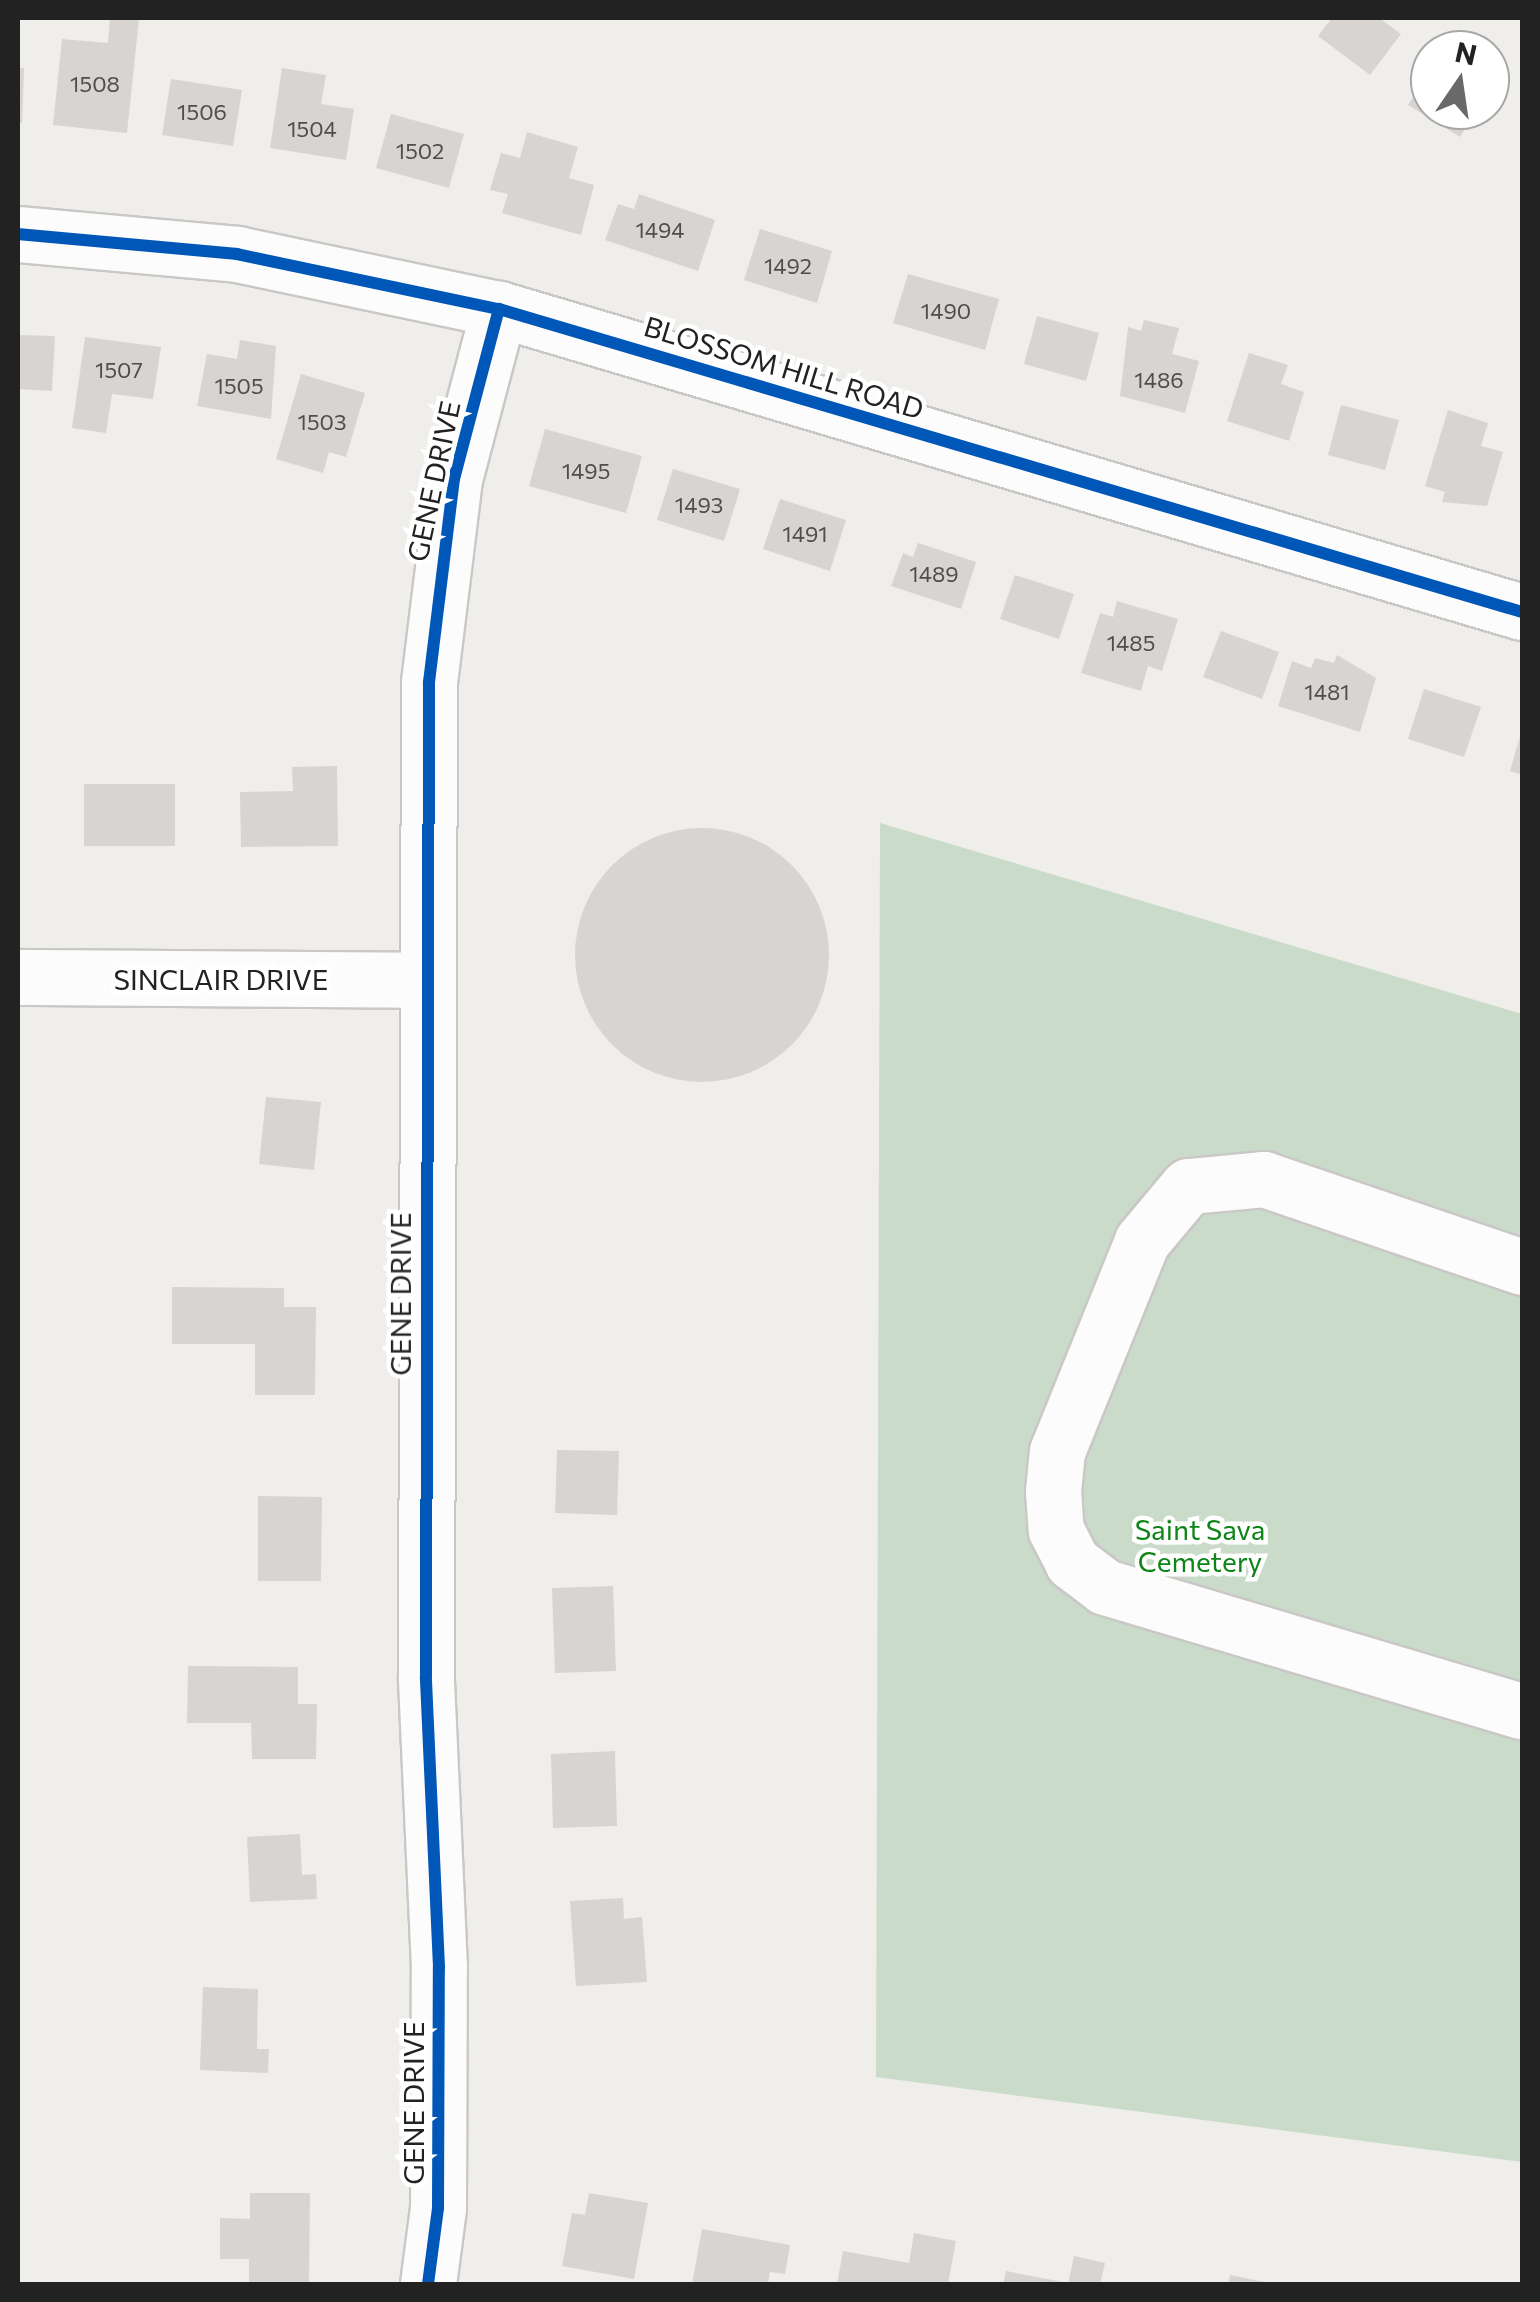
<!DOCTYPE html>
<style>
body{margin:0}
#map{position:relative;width:1540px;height:2302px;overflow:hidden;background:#f0eeeb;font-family:Commissioner,sans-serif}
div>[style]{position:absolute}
.cemetery>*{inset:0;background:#cadbca}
.building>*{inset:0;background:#d7d4d2}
.round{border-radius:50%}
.roads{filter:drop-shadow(2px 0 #c9c8c7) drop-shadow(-2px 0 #c9c8c7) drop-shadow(0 2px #c9c8c7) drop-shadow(0 -2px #c9c8c7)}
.minor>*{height:55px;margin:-27.5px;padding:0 27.5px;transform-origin:27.5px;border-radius:27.5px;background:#fdfcfc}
.cycleway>*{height:12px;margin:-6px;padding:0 6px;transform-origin:6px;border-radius:6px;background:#0057b8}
span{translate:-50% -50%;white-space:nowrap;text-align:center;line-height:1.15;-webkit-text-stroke:9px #fff;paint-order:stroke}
.number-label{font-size:22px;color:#4f4e4e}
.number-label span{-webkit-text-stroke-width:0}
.street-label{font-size:28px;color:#222}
.park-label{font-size:28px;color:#0c8416}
.frame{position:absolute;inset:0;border:20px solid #222;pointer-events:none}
.north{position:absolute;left:1410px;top:30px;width:100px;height:100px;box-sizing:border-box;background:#fff;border:2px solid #a7a7a7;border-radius:50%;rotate:13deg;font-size:28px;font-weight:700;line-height:40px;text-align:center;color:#222}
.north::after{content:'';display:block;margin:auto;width:35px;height:45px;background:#6a6968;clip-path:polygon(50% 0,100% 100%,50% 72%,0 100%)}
</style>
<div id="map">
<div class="cemetery">
<i style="clip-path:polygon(880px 823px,1522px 1014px,1522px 2162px,876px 2077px)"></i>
</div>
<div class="building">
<i style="clip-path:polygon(110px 18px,139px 19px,127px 133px,53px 125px,62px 39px,108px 43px)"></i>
<i style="clip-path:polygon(1332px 18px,1379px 18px,1401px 34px,1370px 75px,1318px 36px)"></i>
<i style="clip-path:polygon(18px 68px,24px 68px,22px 123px,18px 123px)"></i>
<i style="clip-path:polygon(282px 68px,326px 75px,321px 104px,354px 109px,346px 160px,270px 148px)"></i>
<i style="clip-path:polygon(1430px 70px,1430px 110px,1477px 110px,1460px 137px,1408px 105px)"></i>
<i style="clip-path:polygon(171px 79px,242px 90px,233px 146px,162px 135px)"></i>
<i style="clip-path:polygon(391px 114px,464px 134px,449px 188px,376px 168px)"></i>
<i style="clip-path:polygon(527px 132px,578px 147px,569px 178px,594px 185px,581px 235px,502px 213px,508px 194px,490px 190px,501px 153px,520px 158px)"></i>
<i style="clip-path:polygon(639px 194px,715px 220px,698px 271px,605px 240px,618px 204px,634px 209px)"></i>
<i style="clip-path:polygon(760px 229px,832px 251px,817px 303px,744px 280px)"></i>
<i style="clip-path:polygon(908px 274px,999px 299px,985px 350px,893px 323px)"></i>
<i style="clip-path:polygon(1037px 316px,1099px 333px,1086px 381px,1024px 364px)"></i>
<i style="clip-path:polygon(1144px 320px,1179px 328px,1172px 354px,1199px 361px,1185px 413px,1120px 396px,1128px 327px,1141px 331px)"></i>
<i style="clip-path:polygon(18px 335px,55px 336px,52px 391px,18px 389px)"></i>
<i style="clip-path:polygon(85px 337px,161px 347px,153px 399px,112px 394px,106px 433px,72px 428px)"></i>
<i style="clip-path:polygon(240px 340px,276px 346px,271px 419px,197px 406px,207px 354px,237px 359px)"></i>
<i style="clip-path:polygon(1249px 353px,1288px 365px,1281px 384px,1304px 392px,1289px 441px,1227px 421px)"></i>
<i style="clip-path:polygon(301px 374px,365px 393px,346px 457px,329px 452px,323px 473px,276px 459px)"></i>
<i style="clip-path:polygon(1341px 405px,1399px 420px,1385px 470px,1328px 455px)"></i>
<i style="clip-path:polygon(1448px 410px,1488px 423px,1481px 446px,1503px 452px,1487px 506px,1442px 502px,1445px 492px,1425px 486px)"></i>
<i style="clip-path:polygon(545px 429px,642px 456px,626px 513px,529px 486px)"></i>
<i style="clip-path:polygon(673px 469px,740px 489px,724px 541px,657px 520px)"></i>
<i style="clip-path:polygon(780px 499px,846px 520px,830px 571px,763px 549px)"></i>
<i style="clip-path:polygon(918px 543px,976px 562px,961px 609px,891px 586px,903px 553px,913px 557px)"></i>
<i style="clip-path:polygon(1015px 575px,1074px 594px,1059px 639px,1000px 619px)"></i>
<i style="clip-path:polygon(1117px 601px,1178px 619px,1162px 671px,1148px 666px,1141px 691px,1081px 673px,1100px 613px,1113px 617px)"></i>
<i style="clip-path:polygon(1221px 631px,1279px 652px,1262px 699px,1203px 677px)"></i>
<i style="clip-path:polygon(1337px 655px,1376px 678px,1360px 732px,1278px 706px,1292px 661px,1311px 668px,1315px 658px,1334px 663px)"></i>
<i style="clip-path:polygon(1424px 689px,1481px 707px,1464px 757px,1408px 739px)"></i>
<i style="clip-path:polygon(1521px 733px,1522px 733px,1522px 775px,1510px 771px)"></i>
<i style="clip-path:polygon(337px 766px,338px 846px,241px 847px,240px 792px,293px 791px,292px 767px)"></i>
<i style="clip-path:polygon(84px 784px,175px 784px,175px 846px,84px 846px)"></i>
<i class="round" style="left:575px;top:828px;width:254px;height:254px"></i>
<i style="clip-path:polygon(266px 1097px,321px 1102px,314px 1170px,259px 1164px)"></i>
<i style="clip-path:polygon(172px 1287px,284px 1288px,284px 1307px,316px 1307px,315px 1395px,255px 1395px,255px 1344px,172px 1344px)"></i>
<i style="clip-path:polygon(557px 1450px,619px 1451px,617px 1515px,555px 1513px)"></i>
<i style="clip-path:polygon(258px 1496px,322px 1497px,321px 1581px,258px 1581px)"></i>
<i style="clip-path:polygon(613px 1586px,616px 1671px,555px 1673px,552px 1588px)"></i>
<i style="clip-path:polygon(188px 1666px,298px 1667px,298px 1704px,317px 1704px,316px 1759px,252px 1759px,251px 1723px,187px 1723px)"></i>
<i style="clip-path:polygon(615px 1751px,617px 1826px,553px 1828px,551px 1754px)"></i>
<i style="clip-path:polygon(300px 1834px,302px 1875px,316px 1874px,317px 1899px,250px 1902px,247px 1837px)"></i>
<i style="clip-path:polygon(623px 1898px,624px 1919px,642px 1917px,647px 1982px,576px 1986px,570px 1901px)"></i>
<i style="clip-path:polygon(203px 1987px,258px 1989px,257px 2049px,269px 2049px,268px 2073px,200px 2070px)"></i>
<i style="clip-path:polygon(250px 2193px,310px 2193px,309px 2284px,249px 2284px,249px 2259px,220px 2259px,220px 2218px,250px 2219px)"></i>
<i style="clip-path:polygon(589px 2193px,648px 2203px,634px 2279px,562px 2266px,572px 2213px,585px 2215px)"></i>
<i style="clip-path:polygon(702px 2229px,790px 2245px,785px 2274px,770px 2272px,768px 2284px,692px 2284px)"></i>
<i style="clip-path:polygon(914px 2233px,956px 2241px,948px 2284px,837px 2284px,843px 2251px,909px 2263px)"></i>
<i style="clip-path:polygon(1074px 2256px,1105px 2263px,1100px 2284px,1068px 2284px)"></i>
<i style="clip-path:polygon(1006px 2271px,1068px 2283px,1067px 2284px,1003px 2284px)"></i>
<i style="clip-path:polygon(1230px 2275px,1270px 2283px,1270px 2284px,1228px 2284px)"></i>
</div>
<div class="roads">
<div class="minor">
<i style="left:18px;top:234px;width:220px;rotate:5.2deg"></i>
<i style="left:237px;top:254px;width:268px;rotate:11.9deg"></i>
<i style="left:499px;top:309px;width:1067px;rotate:16.5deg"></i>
<i style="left:18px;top:977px;width:407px;rotate:0.4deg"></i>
<i style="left:1522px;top:1267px;width:273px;rotate:-161.2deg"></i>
<i style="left:1264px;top:1179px;width:76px;rotate:174.7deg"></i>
<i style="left:1188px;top:1186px;width:72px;rotate:129.9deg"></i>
<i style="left:1142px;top:1241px;width:227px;rotate:112deg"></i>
<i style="left:1057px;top:1451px;width:40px;rotate:95.7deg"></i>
<i style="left:1053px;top:1491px;width:39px;rotate:86deg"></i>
<i style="left:1056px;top:1530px;width:36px;rotate:63deg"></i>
<i style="left:1072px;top:1562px;width:41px;rotate:37.1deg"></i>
<i style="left:1105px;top:1587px;width:435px;rotate:16.6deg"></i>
<i style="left:428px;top:2284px;width:77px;rotate:-82.5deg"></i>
<i style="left:438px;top:2208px;width:241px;rotate:-89.8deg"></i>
<i style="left:439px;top:1967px;width:291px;rotate:-92.6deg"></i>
<i style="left:426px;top:1676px;width:994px;rotate:-89.83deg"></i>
<i style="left:429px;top:682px;width:205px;rotate:-83deg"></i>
<i style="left:454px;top:479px;width:176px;rotate:-75.2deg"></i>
</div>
</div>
<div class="cycleway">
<i style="left:18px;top:234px;width:220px;rotate:5.2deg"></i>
<i style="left:237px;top:254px;width:268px;rotate:11.9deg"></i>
<i style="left:499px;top:309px;width:1067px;rotate:16.5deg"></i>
<i style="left:428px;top:2284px;width:77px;rotate:-82.5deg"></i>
<i style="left:438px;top:2208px;width:241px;rotate:-89.8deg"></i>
<i style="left:439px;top:1967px;width:291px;rotate:-92.6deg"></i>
<i style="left:426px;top:1676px;width:994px;rotate:-89.83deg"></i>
<i style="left:429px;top:682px;width:205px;rotate:-83deg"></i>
<i style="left:454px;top:479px;width:176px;rotate:-75.2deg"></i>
</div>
<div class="number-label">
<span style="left:95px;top:84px">1508</span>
<span style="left:202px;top:112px">1506</span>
<span style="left:312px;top:129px">1504</span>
<span style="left:420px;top:151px">1502</span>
<span style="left:660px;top:230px">1494</span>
<span style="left:788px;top:266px">1492</span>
<span style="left:946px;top:311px">1490</span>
<span style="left:119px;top:370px">1507</span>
<span style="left:1159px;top:380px">1486</span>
<span style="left:239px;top:386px">1505</span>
<span style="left:322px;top:422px">1503</span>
<span style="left:586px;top:471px">1495</span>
<span style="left:699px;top:505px">1493</span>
<span style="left:805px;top:534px">1491</span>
<span style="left:934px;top:574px">1489</span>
<span style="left:1131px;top:643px">1485</span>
<span style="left:1327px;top:692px">1481</span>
</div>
<div class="street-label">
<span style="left:784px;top:367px;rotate:17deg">BLOSSOM HILL ROAD</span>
<span style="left:433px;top:481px;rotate:-78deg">GENE DRIVE</span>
<span style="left:221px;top:979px">SINCLAIR DRIVE</span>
<span style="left:400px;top:1294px;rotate:-90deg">GENE DRIVE</span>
<span style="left:413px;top:2103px;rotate:-90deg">GENE DRIVE</span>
</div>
<div class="park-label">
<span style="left:1200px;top:1545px">Saint Sava<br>Cemetery</span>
</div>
<div class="frame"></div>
<div class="north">N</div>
</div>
